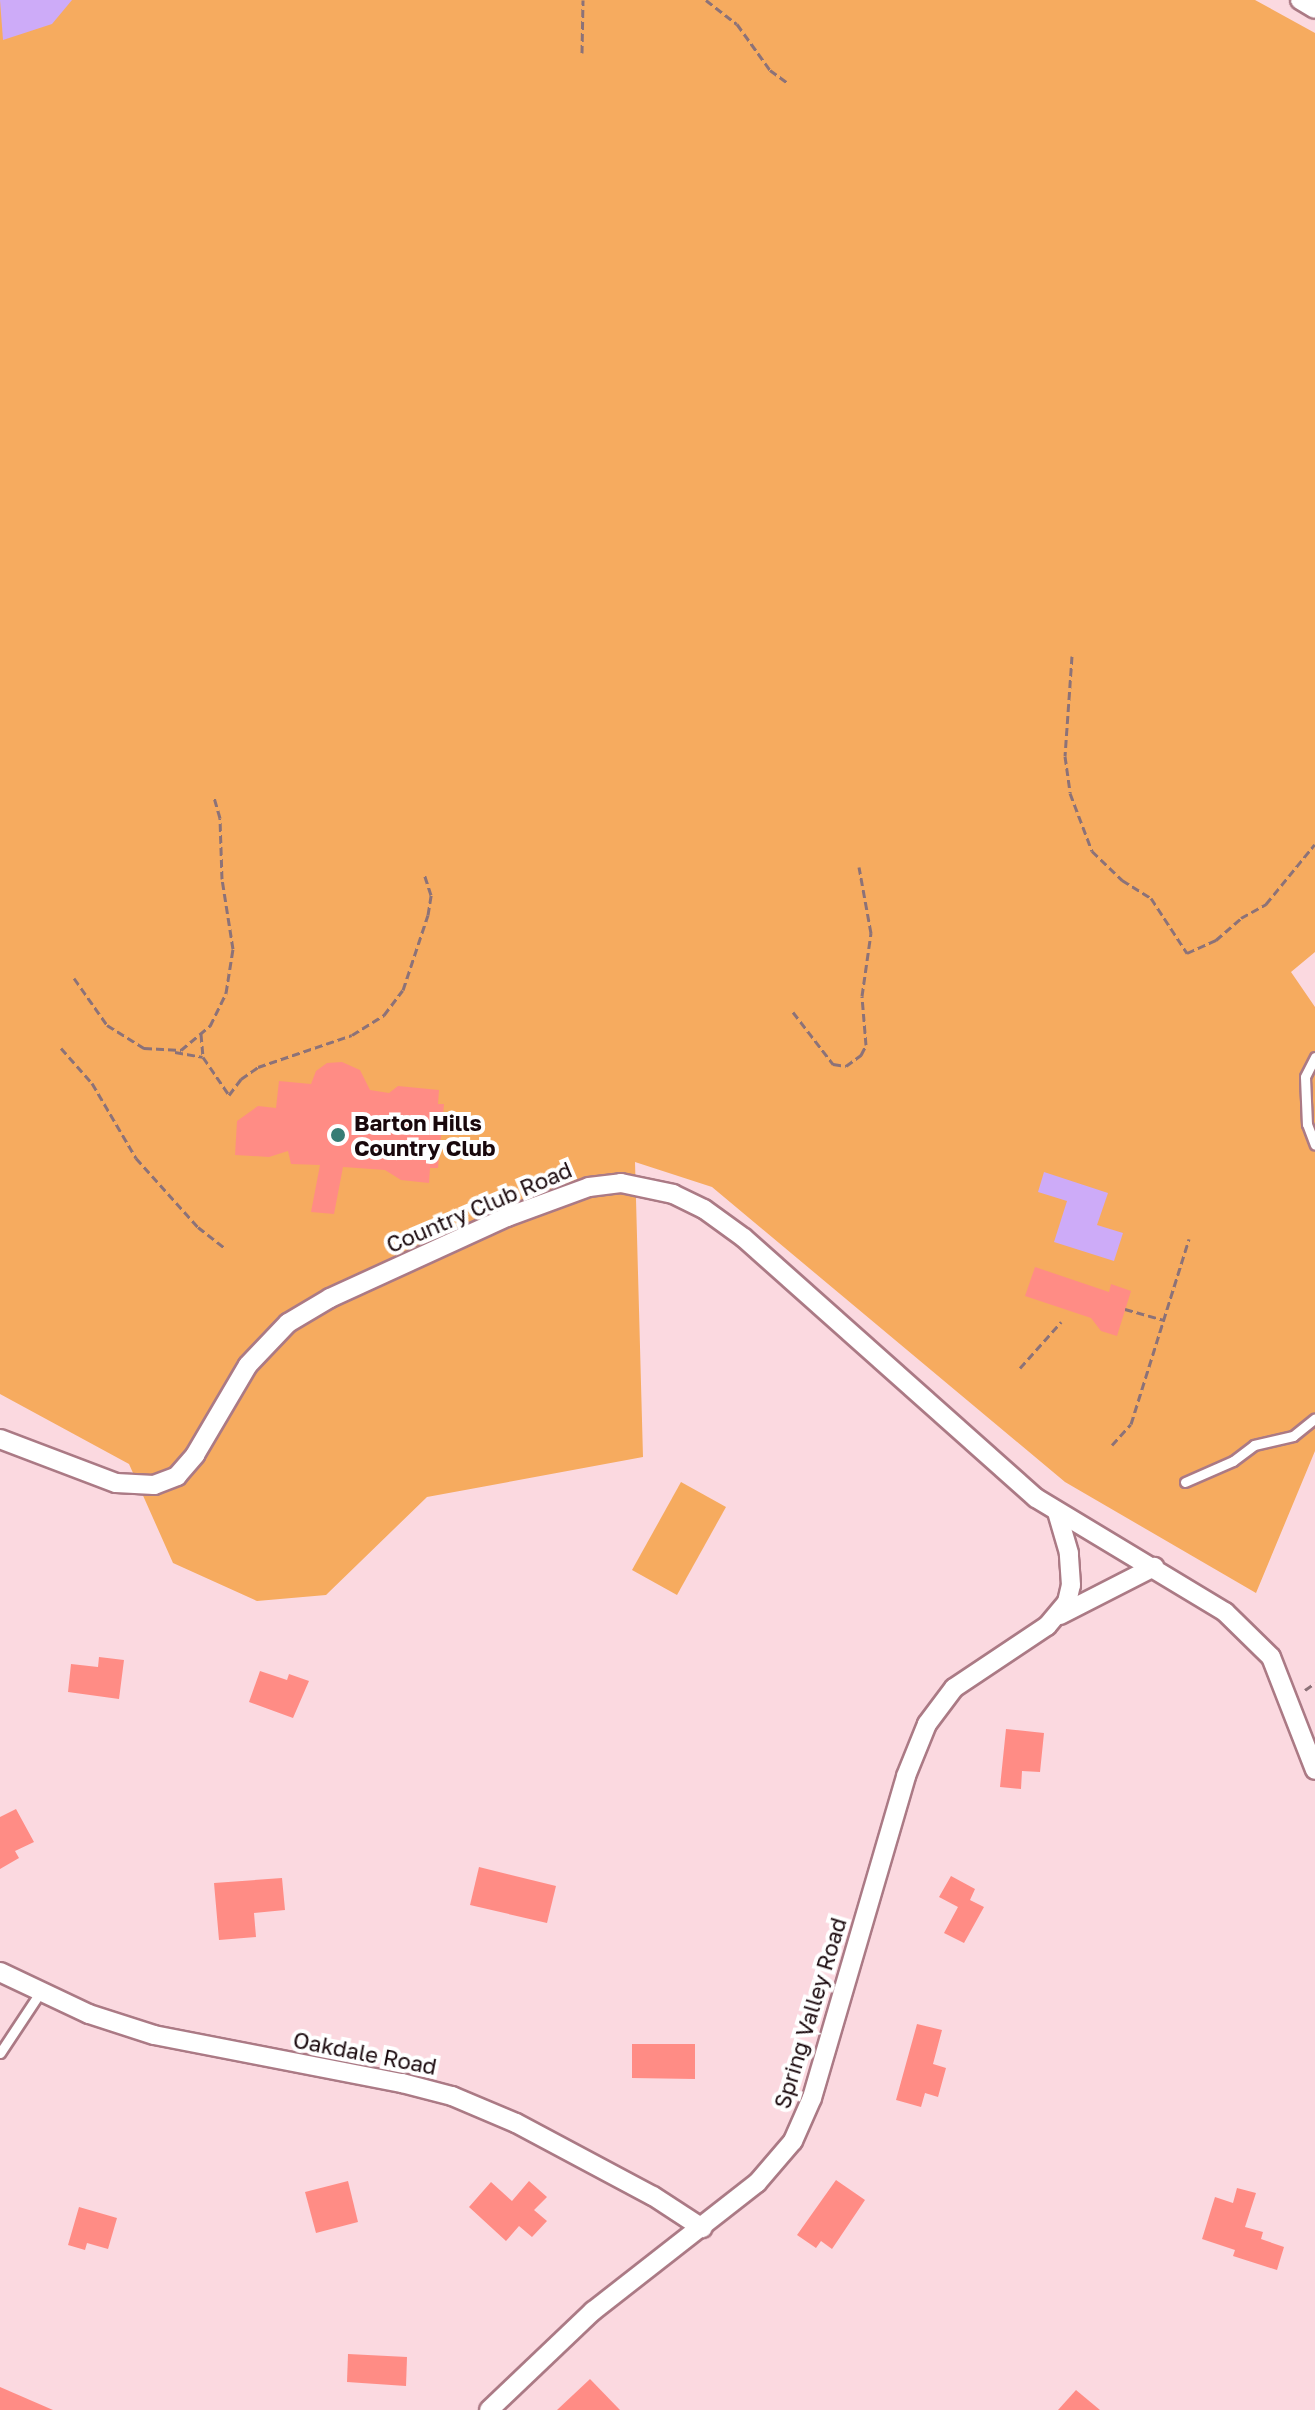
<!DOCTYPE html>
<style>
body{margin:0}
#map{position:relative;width:1315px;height:2410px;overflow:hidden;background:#fbd9e0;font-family:"Golos Text",sans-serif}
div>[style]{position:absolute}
.green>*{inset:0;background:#f6ab5f}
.water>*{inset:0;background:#cdabf8}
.building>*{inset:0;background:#ff8c85}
.path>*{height:3px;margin-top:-1.5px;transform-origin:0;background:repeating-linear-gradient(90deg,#8c7278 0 8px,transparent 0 12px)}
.roads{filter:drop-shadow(2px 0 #ab7a85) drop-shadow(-2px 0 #ab7a85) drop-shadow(0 2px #ab7a85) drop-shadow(0 -2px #ab7a85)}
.lane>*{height:9px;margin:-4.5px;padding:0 4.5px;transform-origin:4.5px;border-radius:4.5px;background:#fff}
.street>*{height:18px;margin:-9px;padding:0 9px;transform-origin:9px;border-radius:9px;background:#fff}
.dots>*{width:22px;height:22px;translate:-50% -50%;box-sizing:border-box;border:4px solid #fff;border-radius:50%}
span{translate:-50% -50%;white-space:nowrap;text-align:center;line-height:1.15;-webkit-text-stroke:8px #fff;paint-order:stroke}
.poi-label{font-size:22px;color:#19080c;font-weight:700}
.left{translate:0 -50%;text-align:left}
.street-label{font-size:22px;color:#19080c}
</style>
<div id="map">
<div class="green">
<i style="clip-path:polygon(0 0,1255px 0,1315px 33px,1315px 952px,1291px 972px,1315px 1007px,1315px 1451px,1256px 1593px,1065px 1482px,712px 1187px,635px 1162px,643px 1457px,427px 1497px,326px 1595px,257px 1601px,173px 1563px,129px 1464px,0 1394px)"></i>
<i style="clip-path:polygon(681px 1482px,726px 1507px,677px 1595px,632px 1570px)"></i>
</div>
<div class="water">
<i style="clip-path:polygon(0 0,72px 0,52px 24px,3px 40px)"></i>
<i style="clip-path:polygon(1044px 1172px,1108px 1193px,1097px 1225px,1123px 1233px,1114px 1261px,1054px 1242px,1067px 1201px,1038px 1192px)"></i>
</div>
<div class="building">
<i style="clip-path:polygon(342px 1062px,360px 1070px,370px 1090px,389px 1093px,398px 1086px,439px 1090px,438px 1104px,444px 1104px,438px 1168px,430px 1168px,429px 1183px,401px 1180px,385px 1170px,343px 1167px,334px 1214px,311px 1212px,320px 1165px,291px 1164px,288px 1151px,269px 1157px,235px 1155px,237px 1121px,258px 1106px,276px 1108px,279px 1081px,311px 1084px,316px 1071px,327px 1063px)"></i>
<i style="clip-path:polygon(1035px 1267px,1109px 1292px,1111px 1284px,1131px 1291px,1117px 1336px,1101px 1331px,1091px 1318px,1025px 1296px)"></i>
<i style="clip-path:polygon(99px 1657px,124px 1660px,119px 1699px,68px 1692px,71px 1664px,98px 1667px)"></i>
<i style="clip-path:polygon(260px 1671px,287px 1680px,289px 1674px,309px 1681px,293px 1718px,249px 1702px)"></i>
<i style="clip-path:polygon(1006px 1729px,1044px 1733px,1040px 1772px,1022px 1771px,1021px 1789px,1000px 1787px)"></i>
<i style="clip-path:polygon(16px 1809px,34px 1842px,15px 1851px,19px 1858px,0 1869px,0 1817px)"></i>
<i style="clip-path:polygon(479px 1867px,556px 1886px,547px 1923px,470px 1905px)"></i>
<i style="clip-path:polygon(951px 1876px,975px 1889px,970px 1900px,984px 1907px,964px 1943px,944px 1933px,958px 1907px,939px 1897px)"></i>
<i style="clip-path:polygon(282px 1878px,285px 1910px,254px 1913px,256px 1937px,219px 1940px,214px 1883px)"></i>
<i style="clip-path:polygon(917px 2024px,942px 2030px,933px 2064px,946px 2068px,938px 2097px,925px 2093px,921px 2107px,896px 2100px)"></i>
<i style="clip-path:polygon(632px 2044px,695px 2044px,695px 2079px,632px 2078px)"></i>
<i style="clip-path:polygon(836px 2180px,865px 2200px,832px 2249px,821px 2241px,816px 2248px,797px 2235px)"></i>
<i style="clip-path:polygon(348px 2181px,358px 2222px,316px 2233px,305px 2192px)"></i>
<i style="clip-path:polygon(529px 2181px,547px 2197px,534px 2210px,547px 2221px,532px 2237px,519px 2226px,506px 2241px,469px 2207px,491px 2182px,512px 2201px)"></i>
<i style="clip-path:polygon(1237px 2188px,1256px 2193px,1245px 2227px,1263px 2232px,1261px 2239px,1284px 2247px,1277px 2270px,1233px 2256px,1235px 2250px,1202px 2239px,1215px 2197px,1233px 2203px)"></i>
<i style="clip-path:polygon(79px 2207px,117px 2218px,108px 2249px,87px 2243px,85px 2250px,68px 2245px)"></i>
<i style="clip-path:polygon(348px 2354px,407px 2357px,406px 2386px,347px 2382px)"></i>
<i style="clip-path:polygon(590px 2379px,620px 2410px,557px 2410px)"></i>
<i style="clip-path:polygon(0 2387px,53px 2410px,0 2410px)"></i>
<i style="clip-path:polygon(1076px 2390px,1100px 2410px,1058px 2410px)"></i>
</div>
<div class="path">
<i style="left:706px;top:0;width:39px;rotate:38deg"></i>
<i style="left:737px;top:24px;width:57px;rotate:54.3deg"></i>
<i style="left:770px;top:70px;width:22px;rotate:36deg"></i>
<i style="left:582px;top:53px;width:53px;rotate:-88.9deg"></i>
<i style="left:1072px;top:656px;width:100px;rotate:94deg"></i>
<i style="left:1065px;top:756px;width:37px;rotate:82deg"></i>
<i style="left:1070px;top:793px;width:62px;rotate:69.2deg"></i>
<i style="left:1092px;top:851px;width:42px;rotate:44deg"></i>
<i style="left:1122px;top:880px;width:34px;rotate:32deg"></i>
<i style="left:1151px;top:898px;width:66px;rotate:56.8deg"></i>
<i style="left:1187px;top:953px;width:32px;rotate:-24deg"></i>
<i style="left:1216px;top:940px;width:33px;rotate:-41deg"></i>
<i style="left:1241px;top:918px;width:29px;rotate:-29deg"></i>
<i style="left:1266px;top:904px;width:77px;rotate:-50.8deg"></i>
<i style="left:74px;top:978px;width:57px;rotate:54.9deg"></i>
<i style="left:107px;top:1025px;width:44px;rotate:31.9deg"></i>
<i style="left:144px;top:1048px;width:37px;rotate:3deg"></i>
<i style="left:181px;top:1050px;width:38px;rotate:-40deg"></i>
<i style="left:210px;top:1026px;width:37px;rotate:-64deg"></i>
<i style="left:226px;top:993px;width:45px;rotate:-81deg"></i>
<i style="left:233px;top:949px;width:71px;rotate:-98.9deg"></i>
<i style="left:222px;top:879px;width:61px;rotate:-91.9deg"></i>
<i style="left:220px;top:818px;width:22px;rotate:-106deg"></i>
<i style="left:793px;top:1012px;width:66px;rotate:52.4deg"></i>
<i style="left:833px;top:1064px;width:13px;rotate:9deg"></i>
<i style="left:846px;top:1066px;width:19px;rotate:-36deg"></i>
<i style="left:861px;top:1055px;width:11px;rotate:-63deg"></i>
<i style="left:866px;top:1045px;width:49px;rotate:-94.7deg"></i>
<i style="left:862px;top:996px;width:64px;rotate:-81.9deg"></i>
<i style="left:871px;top:933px;width:67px;rotate:-100.3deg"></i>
<i style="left:201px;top:1034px;width:23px;rotate:85deg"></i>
<i style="left:203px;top:1057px;width:46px;rotate:55.6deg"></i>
<i style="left:229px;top:1095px;width:20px;rotate:-53deg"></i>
<i style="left:241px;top:1079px;width:21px;rotate:-35deg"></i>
<i style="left:258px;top:1067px;width:99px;rotate:-18.8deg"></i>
<i style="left:352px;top:1035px;width:38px;rotate:-32deg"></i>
<i style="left:384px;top:1015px;width:31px;rotate:-53deg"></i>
<i style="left:403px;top:990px;width:79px;rotate:-71.6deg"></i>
<i style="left:428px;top:915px;width:20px;rotate:-81deg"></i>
<i style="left:431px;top:895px;width:22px;rotate:-108deg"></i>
<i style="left:61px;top:1048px;width:47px;rotate:48.5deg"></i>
<i style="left:92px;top:1083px;width:87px;rotate:59.6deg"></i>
<i style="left:136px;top:1158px;width:93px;rotate:48.1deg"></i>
<i style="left:198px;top:1227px;width:33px;rotate:38deg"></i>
<i style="left:175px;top:1052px;width:28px;rotate:10deg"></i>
<i style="left:1125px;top:1309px;width:41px;rotate:15.8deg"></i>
<i style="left:1020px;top:1368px;width:62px;rotate:-48.3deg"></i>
<i style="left:1112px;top:1445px;width:28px;rotate:-48deg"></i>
<i style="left:1131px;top:1424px;width:194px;rotate:-72.6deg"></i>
<i style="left:1305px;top:1690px;width:12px;rotate:-35deg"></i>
</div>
<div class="roads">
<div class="lane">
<i style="left:1315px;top:1057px;width:22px;rotate:117deg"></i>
<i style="left:1305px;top:1077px;width:47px;rotate:87.6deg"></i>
<i style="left:1307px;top:1124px;width:22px;rotate:69deg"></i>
<i style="left:1185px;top:1482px;width:52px;rotate:-23.6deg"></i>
<i style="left:1233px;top:1461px;width:26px;rotate:-37deg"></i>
<i style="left:1254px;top:1445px;width:40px;rotate:-13deg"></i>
<i style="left:1293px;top:1436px;width:28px;rotate:-39deg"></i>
<i style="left:0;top:2053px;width:74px;rotate:-56.5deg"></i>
</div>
<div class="street">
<i style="left:1300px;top:0;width:17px;rotate:31deg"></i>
<i style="left:0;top:1439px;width:124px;rotate:20.8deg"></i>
<i style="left:116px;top:1483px;width:38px;rotate:3deg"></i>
<i style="left:154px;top:1485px;width:25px;rotate:-21deg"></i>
<i style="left:177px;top:1476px;width:28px;rotate:-49deg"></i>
<i style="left:195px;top:1455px;width:104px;rotate:-59.5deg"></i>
<i style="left:248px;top:1365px;width:58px;rotate:-46.4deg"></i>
<i style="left:288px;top:1323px;width:49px;rotate:-30.8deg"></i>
<i style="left:330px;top:1298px;width:195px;rotate:-24.6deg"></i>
<i style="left:507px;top:1217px;width:87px;rotate:-20.1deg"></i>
<i style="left:589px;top:1187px;width:32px;rotate:-7deg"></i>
<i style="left:621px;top:1183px;width:53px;rotate:11.9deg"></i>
<i style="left:673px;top:1194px;width:34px;rotate:26deg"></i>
<i style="left:704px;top:1209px;width:49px;rotate:35.9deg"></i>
<i style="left:744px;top:1238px;width:391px;rotate:41.7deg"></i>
<i style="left:1036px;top:1498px;width:221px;rotate:31.1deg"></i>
<i style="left:1225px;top:1612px;width:64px;rotate:44.4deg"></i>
<i style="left:1271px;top:1657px;width:121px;rotate:68.7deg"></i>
<i style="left:1060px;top:1615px;width:106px;rotate:-27.1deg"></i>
<i style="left:0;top:1972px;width:98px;rotate:25.3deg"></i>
<i style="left:89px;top:2014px;width:68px;rotate:17.9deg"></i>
<i style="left:154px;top:2035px;width:253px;rotate:11deg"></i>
<i style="left:402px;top:2083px;width:52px;rotate:14.6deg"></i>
<i style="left:452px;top:2096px;width:69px;rotate:22.9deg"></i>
<i style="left:516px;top:2123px;width:155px;rotate:28.1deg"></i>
<i style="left:653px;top:2196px;width:59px;rotate:33.1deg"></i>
<i style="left:489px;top:2410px;width:144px;rotate:-43.6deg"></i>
<i style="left:593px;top:2311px;width:208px;rotate:-38deg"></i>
<i style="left:757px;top:2183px;width:55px;rotate:-49.4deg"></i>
<i style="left:793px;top:2141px;width:47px;rotate:-66.2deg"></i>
<i style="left:812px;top:2098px;width:335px;rotate:-73.7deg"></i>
<i style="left:906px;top:1776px;width:56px;rotate:-68deg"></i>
<i style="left:927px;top:1724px;width:45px;rotate:-53.1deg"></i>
<i style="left:954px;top:1688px;width:112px;rotate:-33.7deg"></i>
<i style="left:1047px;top:1626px;width:31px;rotate:-50deg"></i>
<i style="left:1067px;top:1602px;width:17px;rotate:-77deg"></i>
<i style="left:1071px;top:1585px;width:32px;rotate:-94deg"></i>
<i style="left:1069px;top:1553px;width:43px;rotate:-106.3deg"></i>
</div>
</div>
<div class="dots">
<i style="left:338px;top:1135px;background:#377d75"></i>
</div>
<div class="poi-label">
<span class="left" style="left:354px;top:1135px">Barton Hills<br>Country Club</span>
</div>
<div class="street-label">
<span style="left:479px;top:1207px;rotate:-23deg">Country Club Road</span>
<span style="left:810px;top:2013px;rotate:-73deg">Spring Valley Road</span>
<span style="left:365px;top:2053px;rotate:11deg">Oakdale Road</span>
</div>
</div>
